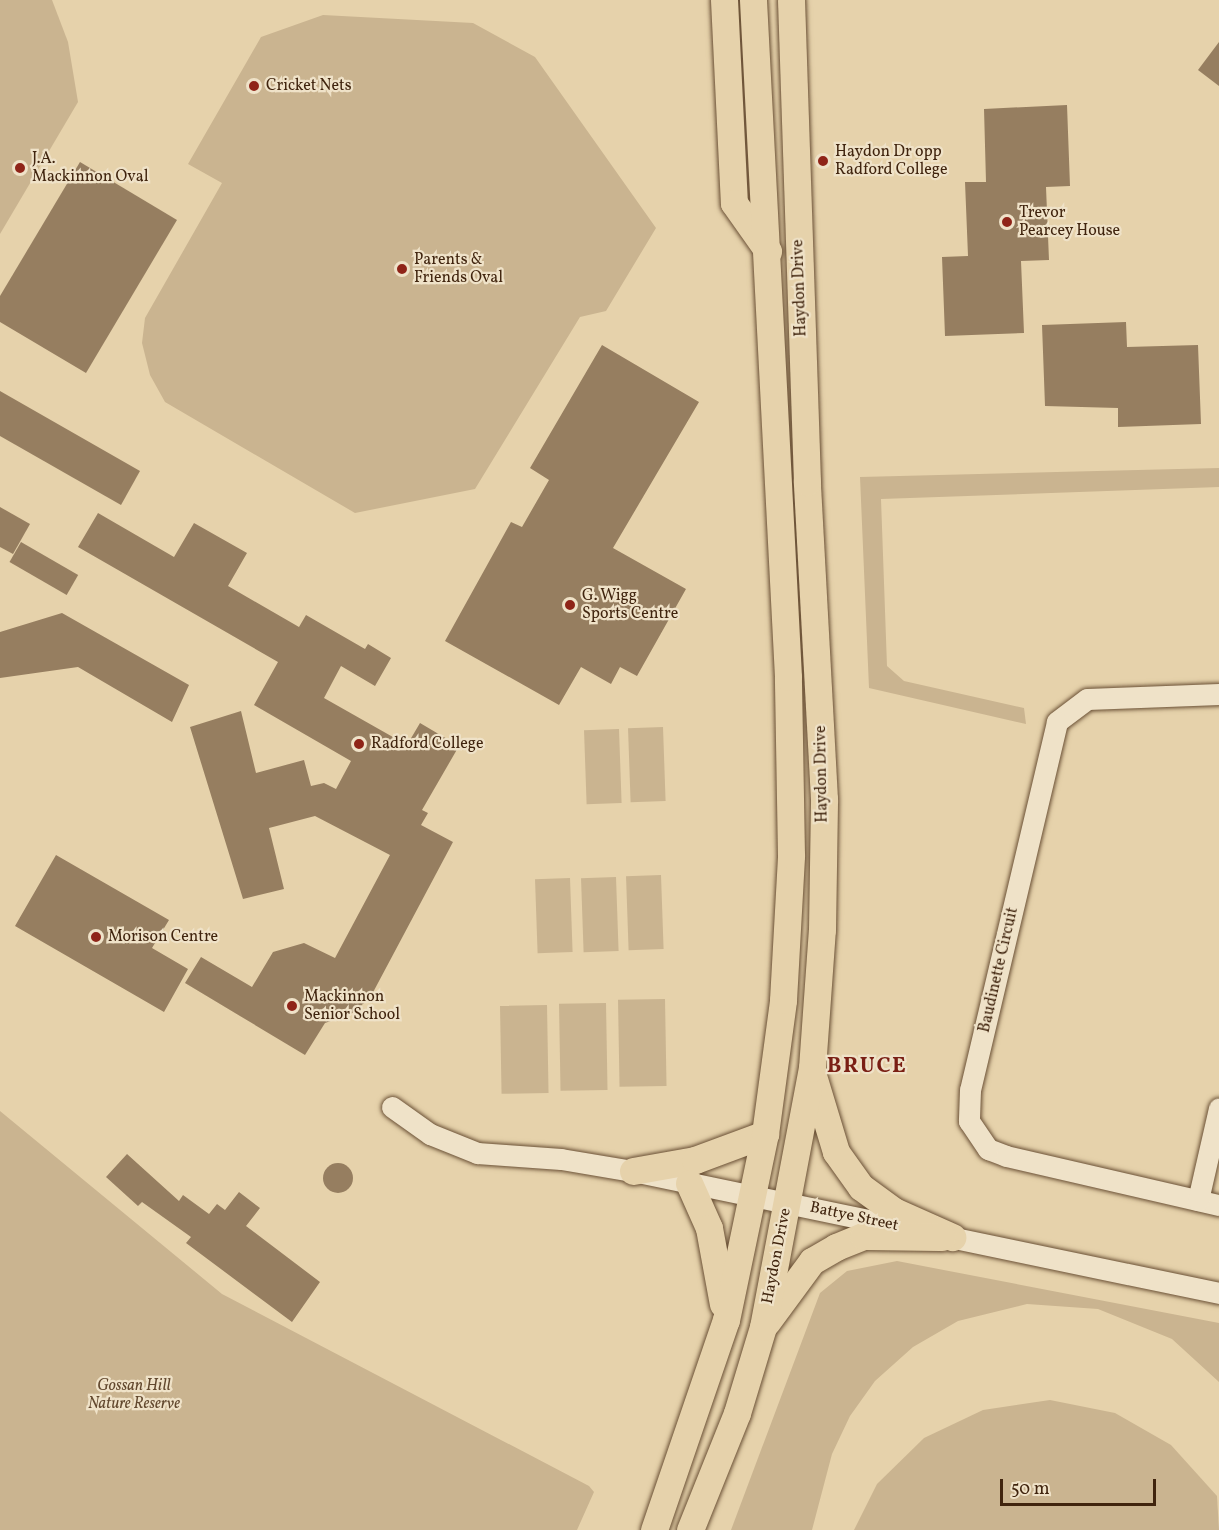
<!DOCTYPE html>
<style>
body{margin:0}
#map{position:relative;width:1219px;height:1530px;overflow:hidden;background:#e6d2ab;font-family:Vollkorn,serif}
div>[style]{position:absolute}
.green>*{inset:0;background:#cab490;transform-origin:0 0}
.building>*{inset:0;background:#967e60;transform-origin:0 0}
.round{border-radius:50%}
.roads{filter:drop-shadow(0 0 2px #6a5035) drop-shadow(0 0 2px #6a5035)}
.minor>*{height:21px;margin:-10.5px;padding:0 10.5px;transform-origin:10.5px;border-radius:10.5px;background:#efe2c8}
.major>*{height:27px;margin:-13.5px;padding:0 13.5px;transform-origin:13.5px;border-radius:13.5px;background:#e6d2ab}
.dots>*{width:16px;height:16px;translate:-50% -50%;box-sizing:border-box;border:3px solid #efe2c8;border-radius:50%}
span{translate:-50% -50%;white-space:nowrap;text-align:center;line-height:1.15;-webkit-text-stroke:4.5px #efe2c8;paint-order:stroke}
.poi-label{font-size:16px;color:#40240e}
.left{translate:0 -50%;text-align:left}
.street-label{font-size:16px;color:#40240e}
.park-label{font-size:16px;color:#62482e;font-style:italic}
.district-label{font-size:22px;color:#7a1f14;font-weight:700;letter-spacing:1.5px}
.scale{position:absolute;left:1000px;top:1479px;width:156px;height:27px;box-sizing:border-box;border:3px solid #40240e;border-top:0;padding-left:8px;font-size:18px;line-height:21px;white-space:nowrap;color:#40240e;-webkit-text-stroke:4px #efe2c8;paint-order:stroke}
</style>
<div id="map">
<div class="green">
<i style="clip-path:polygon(0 0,52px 0,68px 42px,78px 102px,0 234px)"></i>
<i style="clip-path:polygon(323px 15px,473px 23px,535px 57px,656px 228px,606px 311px,580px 317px,475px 489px,355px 513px,165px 402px,150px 375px,142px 343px,145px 318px,222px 183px,188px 164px,261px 37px)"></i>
<i style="clip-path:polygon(1219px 468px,1219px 487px,881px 499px,887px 666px,904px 681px,1024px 708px,1026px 724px,869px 688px,860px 477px)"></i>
<i style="left:663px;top:727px;width:74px;height:35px;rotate:88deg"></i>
<i style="left:619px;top:729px;width:74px;height:35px;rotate:88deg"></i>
<i style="left:661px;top:875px;width:74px;height:35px;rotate:88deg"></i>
<i style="left:616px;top:877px;width:74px;height:35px;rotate:88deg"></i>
<i style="left:570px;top:878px;width:74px;height:35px;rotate:88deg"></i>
<i style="left:665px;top:999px;width:87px;height:47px;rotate:89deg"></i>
<i style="left:606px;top:1003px;width:87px;height:47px;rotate:89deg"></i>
<i style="left:547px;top:1005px;width:88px;height:47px;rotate:89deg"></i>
<i style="clip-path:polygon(0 1111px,222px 1294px,589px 1486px,594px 1492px,577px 1530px,0 1530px)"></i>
<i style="clip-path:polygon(897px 1261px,1219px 1323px,1219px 1382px,1172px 1339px,1098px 1309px,1027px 1304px,958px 1321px,913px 1347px,875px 1381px,850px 1416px,832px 1454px,812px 1530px,731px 1530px,820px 1293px,847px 1271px)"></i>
<i style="clip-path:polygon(1050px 1400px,1115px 1413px,1171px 1445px,1217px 1496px,1219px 1530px,854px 1530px,877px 1484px,924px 1438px,983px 1410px)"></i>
</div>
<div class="building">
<i style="clip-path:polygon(1219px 42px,1219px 86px,1198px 70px)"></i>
<i style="clip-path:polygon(1067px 105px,1070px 186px,1046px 187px,1049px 260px,1021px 261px,1024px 333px,945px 336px,942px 257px,968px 256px,965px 182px,986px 182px,984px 109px)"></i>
<i style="clip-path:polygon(80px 162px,177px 220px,86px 373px,0 322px,0 296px)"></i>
<i style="clip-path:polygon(1126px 322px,1127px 347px,1198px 345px,1201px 424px,1118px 427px,1118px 408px,1045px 406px,1042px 325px)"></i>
<i style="clip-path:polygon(602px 345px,699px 402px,613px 548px,686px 589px,637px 676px,620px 667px,611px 684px,581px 667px,559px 705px,445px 641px,511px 522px,522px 527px,549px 480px,530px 468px)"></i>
<i style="clip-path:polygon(0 391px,140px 471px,121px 505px,0 436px)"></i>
<i style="clip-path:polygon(0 507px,30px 524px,13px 554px,0 547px)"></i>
<i style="clip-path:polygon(98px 513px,174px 557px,194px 523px,247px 553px,228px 586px,299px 627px,306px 615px,365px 649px,368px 644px,391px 658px,375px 686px,341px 666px,324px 698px,407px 745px,420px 723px,459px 746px,422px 810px,428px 813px,421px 825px,453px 842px,370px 998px,351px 1014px,325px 1023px,305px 1055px,185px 983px,201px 957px,252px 987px,273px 952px,304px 943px,335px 958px,390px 855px,315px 816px,269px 828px,284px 889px,243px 899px,190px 727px,241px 711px,256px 773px,304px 760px,311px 786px,324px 783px,336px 789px,351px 761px,254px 705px,278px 662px,78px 547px)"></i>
<i style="left:21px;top:542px;width:66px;height:23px;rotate:30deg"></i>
<i style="clip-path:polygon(62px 613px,189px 685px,172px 722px,78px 667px,0 678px,0 632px)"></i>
<i style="clip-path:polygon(56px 855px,169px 920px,152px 948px,188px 969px,164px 1012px,15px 926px)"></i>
<i style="clip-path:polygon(127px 1154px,179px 1201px,183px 1195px,209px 1214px,217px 1204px,225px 1210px,239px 1192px,260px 1208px,246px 1226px,320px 1282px,292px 1322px,186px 1243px,191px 1237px,142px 1202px,138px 1206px,106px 1177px)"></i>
<i class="round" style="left:323px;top:1163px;width:30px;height:30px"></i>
</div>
<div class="roads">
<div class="minor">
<i style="left:1219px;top:694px;width:132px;rotate:177.8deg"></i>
<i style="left:1087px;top:699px;width:38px;rotate:143deg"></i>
<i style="left:1057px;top:722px;width:378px;rotate:103.3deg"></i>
<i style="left:970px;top:1090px;width:31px;rotate:92deg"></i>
<i style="left:969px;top:1121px;width:34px;rotate:56deg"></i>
<i style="left:988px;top:1149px;width:19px;rotate:21deg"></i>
<i style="left:1006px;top:1156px;width:219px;rotate:13deg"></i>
<i style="left:392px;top:1107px;width:47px;rotate:35.4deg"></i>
<i style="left:430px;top:1134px;width:51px;rotate:22deg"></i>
<i style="left:477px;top:1153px;width:84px;rotate:4.1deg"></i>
<i style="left:561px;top:1159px;width:73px;rotate:9.5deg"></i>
<i style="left:633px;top:1171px;width:599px;rotate:11.76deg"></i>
<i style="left:1198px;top:1200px;width:94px;rotate:-77.1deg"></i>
</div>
<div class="major">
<i style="left:724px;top:0;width:203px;rotate:87.2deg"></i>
<i style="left:734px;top:203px;width:59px;rotate:54.7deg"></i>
<i style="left:814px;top:1079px;width:76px;rotate:73.2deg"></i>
<i style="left:836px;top:1152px;width:43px;rotate:54.5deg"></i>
<i style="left:861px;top:1187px;width:41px;rotate:36deg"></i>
<i style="left:894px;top:1211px;width:64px;rotate:24.1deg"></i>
<i style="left:633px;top:1171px;width:63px;rotate:-10.1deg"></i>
<i style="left:695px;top:1160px;width:75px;rotate:-20.4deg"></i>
<i style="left:689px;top:1183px;width:49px;rotate:66deg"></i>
<i style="left:709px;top:1228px;width:77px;rotate:79.6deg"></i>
<i style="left:767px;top:1322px;width:76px;rotate:-53.6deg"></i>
<i style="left:812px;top:1261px;width:28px;rotate:-30deg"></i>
<i style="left:836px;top:1247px;width:29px;rotate:-22deg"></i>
<i style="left:863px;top:1236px;width:79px;rotate:0.7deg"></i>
<i style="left:654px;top:1530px;width:222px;rotate:-71.1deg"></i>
<i style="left:726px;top:1320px;width:190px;rotate:-78.2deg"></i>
<i style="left:765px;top:1134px;width:135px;rotate:-82.3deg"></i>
<i style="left:783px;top:1000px;width:145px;rotate:-86.8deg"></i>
<i style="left:791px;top:855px;width:178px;rotate:-91deg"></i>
<i style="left:788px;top:677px;width:678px;rotate:-92.96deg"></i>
<i style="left:690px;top:1530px;width:126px;rotate:-68.1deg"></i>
<i style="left:737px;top:1413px;width:90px;rotate:-73.2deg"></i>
<i style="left:763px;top:1327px;width:264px;rotate:-79.3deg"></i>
<i style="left:812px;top:1068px;width:138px;rotate:-85.9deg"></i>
<i style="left:822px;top:930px;width:131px;rotate:-89.1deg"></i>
<i style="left:824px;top:799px;width:317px;rotate:-93.1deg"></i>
<i style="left:807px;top:482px;width:482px;rotate:-91.9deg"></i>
</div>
</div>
<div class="dots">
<i style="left:254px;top:86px;background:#8f2418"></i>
<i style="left:823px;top:161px;background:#8f2418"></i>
<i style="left:20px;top:168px;background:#8f2418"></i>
<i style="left:1007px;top:222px;background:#8f2418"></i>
<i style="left:402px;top:269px;background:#8f2418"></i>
<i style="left:570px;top:605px;background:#8f2418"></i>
<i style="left:359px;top:744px;background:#8f2418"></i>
<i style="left:96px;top:937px;background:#8f2418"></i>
<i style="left:292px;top:1006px;background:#8f2418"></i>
</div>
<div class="poi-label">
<span class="left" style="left:266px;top:86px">Cricket Nets</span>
<span class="left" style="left:835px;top:161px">Haydon Dr opp<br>Radford College</span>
<span class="left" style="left:32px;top:168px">J.A.<br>Mackinnon Oval</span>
<span class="left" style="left:1019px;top:222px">Trevor<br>Pearcey House</span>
<span class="left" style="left:414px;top:269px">Parents &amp;<br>Friends Oval</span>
<span class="left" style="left:582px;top:605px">G. Wigg<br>Sports Centre</span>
<span class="left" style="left:371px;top:744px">Radford College</span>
<span class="left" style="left:108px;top:937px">Morison Centre</span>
<span class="left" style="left:304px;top:1006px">Mackinnon<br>Senior School</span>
</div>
<div class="street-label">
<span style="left:800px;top:288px;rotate:-92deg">Haydon Drive</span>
<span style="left:822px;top:774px;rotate:-91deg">Haydon Drive</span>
<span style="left:999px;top:970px;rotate:-77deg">Baudinette Circuit</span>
<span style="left:854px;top:1217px;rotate:12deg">Battye Street</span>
<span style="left:777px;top:1256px;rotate:-79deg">Haydon Drive</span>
</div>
<div class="park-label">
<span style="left:134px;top:1395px">Gossan Hill<br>Nature Reserve</span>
</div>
<div class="district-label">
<span style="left:867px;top:1067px">BRUCE</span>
</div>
<div class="scale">50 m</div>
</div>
